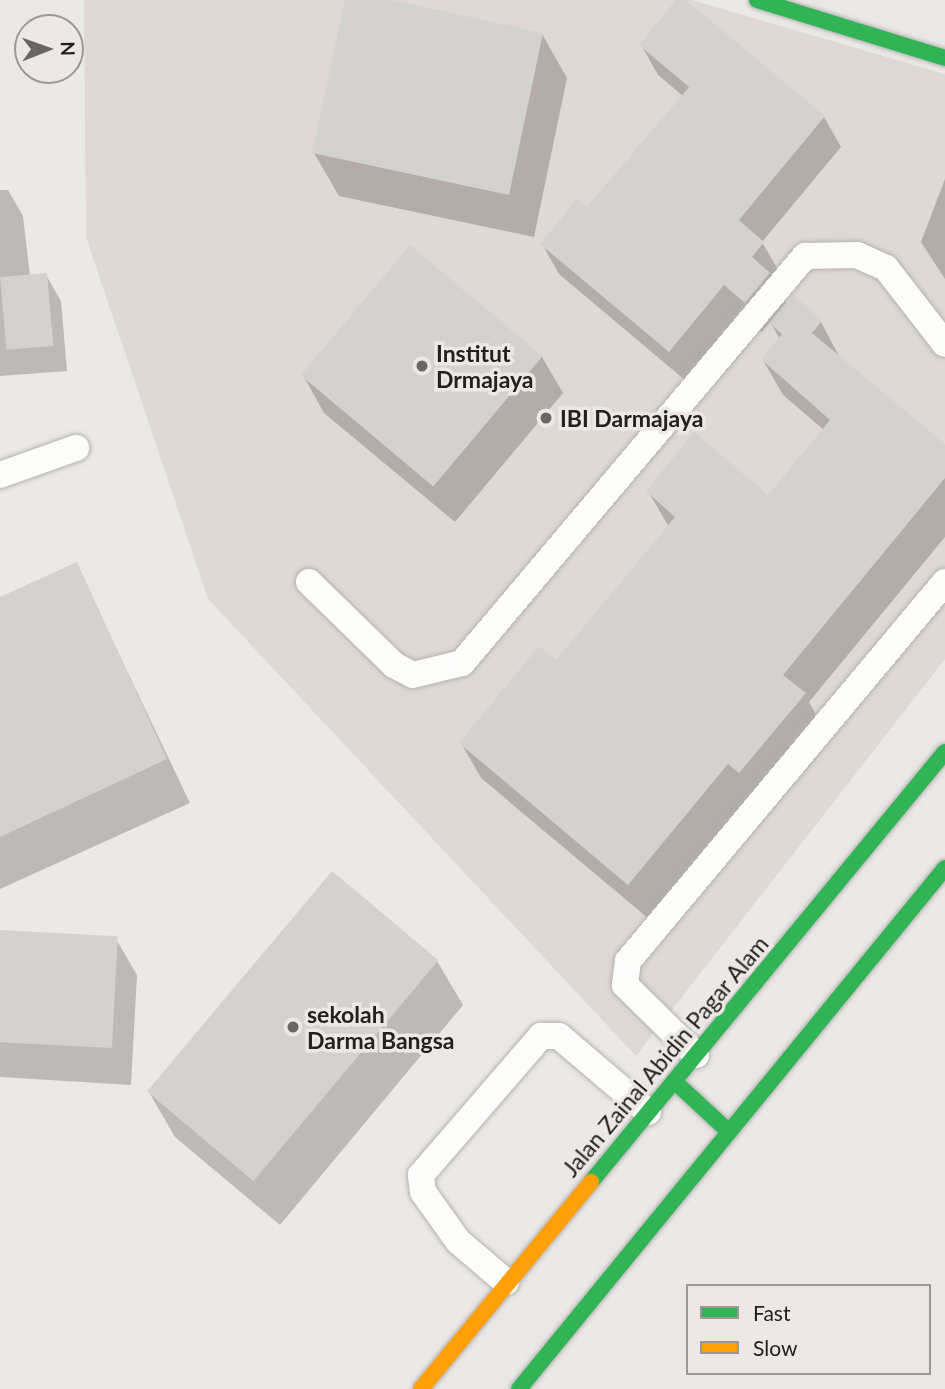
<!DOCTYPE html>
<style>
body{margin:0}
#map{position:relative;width:945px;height:1389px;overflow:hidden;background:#ebe9e7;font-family:Lato,sans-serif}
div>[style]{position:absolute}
.built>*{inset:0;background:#e0d8d4}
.shadow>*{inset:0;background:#0003}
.building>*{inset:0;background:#d4d2d1;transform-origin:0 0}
.roads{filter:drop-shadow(0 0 2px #b5b3b2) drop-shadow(0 0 2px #b5b3b2)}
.lane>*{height:26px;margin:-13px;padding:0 13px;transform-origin:13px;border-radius:13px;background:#fcfcfb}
.fast>*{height:16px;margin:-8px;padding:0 8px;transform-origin:8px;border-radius:8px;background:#30b455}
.slow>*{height:16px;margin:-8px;padding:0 8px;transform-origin:8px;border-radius:8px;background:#ff9f0a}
.dots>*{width:19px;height:19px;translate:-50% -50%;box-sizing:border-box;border:4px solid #ede8e5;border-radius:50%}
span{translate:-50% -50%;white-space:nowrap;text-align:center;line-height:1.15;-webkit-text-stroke:7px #ede8e5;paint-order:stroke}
.poi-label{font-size:23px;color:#232120;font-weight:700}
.left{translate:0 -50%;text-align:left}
.street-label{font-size:23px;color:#232120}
.legend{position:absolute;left:686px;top:1284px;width:245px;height:91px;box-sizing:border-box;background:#ede8e5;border:2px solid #9c9896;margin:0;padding:9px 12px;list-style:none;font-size:21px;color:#232120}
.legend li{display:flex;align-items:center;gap:14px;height:35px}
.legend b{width:35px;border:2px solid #9c9896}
.north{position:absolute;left:14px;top:14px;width:70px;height:70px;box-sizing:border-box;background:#ede8e5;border:2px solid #9c9896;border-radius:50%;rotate:89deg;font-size:19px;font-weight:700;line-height:28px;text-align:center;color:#232120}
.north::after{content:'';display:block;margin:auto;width:24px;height:32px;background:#696766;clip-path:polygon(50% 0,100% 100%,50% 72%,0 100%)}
</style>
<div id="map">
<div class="built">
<i style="clip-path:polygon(84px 0,692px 0,945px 74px,945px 659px,636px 1056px,208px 599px,86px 237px)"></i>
</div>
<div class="shadow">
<i style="clip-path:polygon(347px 0,384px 0,542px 34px,567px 78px,534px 237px,339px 196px,314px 153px)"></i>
<i style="clip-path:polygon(678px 0,824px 117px,841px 147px,762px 242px,780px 273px,773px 281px,787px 305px,821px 322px,840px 358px,945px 447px,945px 537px,809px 702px,825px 730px,649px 919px,481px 778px,461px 743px,556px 662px,669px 527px,648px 491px,768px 498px,824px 430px,783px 395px,763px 360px,780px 339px,770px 322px,762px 332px,741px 314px,686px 381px,559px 274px,542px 244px,588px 210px,683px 96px,658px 75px,641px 45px)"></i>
<i style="clip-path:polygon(945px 179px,945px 279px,921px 242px)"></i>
<i style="clip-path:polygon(0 190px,8px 190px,23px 216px,30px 276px,46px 275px,61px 301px,67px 371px,0 376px)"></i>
<i style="clip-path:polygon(542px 357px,563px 393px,455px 522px,324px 413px,304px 377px)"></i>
<i style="clip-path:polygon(76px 564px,190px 803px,0 889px,0 599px)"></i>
<i style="clip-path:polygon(0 932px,116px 939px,137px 975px,131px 1085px,0 1077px)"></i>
<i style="clip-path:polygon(437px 961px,463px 1005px,280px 1225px,175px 1137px,150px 1094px)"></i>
</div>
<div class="building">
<i style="clip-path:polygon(345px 0,392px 0,543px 33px,509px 195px,312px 153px)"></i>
<i style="clip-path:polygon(676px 0,686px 0,825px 116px,739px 220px,764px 242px,752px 257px,770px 273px,745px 303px,724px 285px,669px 352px,540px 244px,577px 199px,587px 207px,689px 87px,639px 45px)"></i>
<i style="left:410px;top:245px;width:173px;height:170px;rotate:40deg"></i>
<i style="left:47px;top:273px;width:73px;height:47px;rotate:85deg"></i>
<i style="clip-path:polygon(793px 294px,822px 321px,812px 333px,945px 444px,945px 478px,783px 675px,806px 693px,739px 773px,728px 764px,628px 885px,459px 743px,539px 646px,556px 660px,675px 517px,646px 491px,694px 432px,768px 495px,830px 420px,761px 359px,782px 334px,769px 323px)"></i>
<i style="clip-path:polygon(77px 562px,167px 759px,0 837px,0 597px)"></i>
<i style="left:332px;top:871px;width:139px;height:288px;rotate:40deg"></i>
<i style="left:0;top:930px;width:118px;height:112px;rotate:3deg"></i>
</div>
<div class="roads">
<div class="lane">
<i style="left:0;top:475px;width:81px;rotate:-19.6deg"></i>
<i style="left:309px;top:582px;width:119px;rotate:44.3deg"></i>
<i style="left:394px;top:665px;width:21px;rotate:28deg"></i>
<i style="left:413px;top:675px;width:50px;rotate:-13.8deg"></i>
<i style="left:462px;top:663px;width:532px;rotate:-49.88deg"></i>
<i style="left:805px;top:256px;width:52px;rotate:-1.1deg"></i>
<i style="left:857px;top:255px;width:32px;rotate:24deg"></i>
<i style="left:886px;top:268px;width:96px;rotate:52.2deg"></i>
<i style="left:696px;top:1055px;width:100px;rotate:-135.4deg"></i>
<i style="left:625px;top:985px;width:24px;rotate:-83deg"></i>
<i style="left:628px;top:961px;width:494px;rotate:-50.1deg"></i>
<i style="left:506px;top:1282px;width:63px;rotate:-139.5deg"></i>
<i style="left:458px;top:1241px;width:60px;rotate:-125.5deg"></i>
<i style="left:423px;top:1192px;width:17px;rotate:-97deg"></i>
<i style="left:421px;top:1175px;width:184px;rotate:-49.2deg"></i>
<i style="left:541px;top:1036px;width:18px"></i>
<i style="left:559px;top:1036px;width:117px;rotate:40.5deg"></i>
</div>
<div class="fast">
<i style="left:757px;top:0;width:197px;rotate:17.1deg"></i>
<i style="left:674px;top:1081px;width:75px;rotate:42.8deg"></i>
<i style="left:591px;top:1182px;width:557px;rotate:-50.54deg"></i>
<i style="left:519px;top:1389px;width:673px;rotate:-50.73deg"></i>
</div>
<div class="slow">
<i style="left:421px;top:1389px;width:268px;rotate:-50.6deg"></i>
</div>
</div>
<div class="dots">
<i style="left:422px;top:366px;background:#696766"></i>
<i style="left:546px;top:418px;background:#696766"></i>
<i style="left:293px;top:1027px;background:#696766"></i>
</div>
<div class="poi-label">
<span class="left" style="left:436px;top:366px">Institut<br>Drmajaya</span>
<span class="left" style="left:560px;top:418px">IBI Darmajaya</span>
<span class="left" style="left:307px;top:1027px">sekolah<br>Darma Bangsa</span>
</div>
<div class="street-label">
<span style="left:665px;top:1056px;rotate:-50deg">Jalan Zainal Abidin Pagar Alam</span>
</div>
<ul class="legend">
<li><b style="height:9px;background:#30b455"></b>Fast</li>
<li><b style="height:9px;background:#ff9f0a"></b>Slow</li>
</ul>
<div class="north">N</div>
</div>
